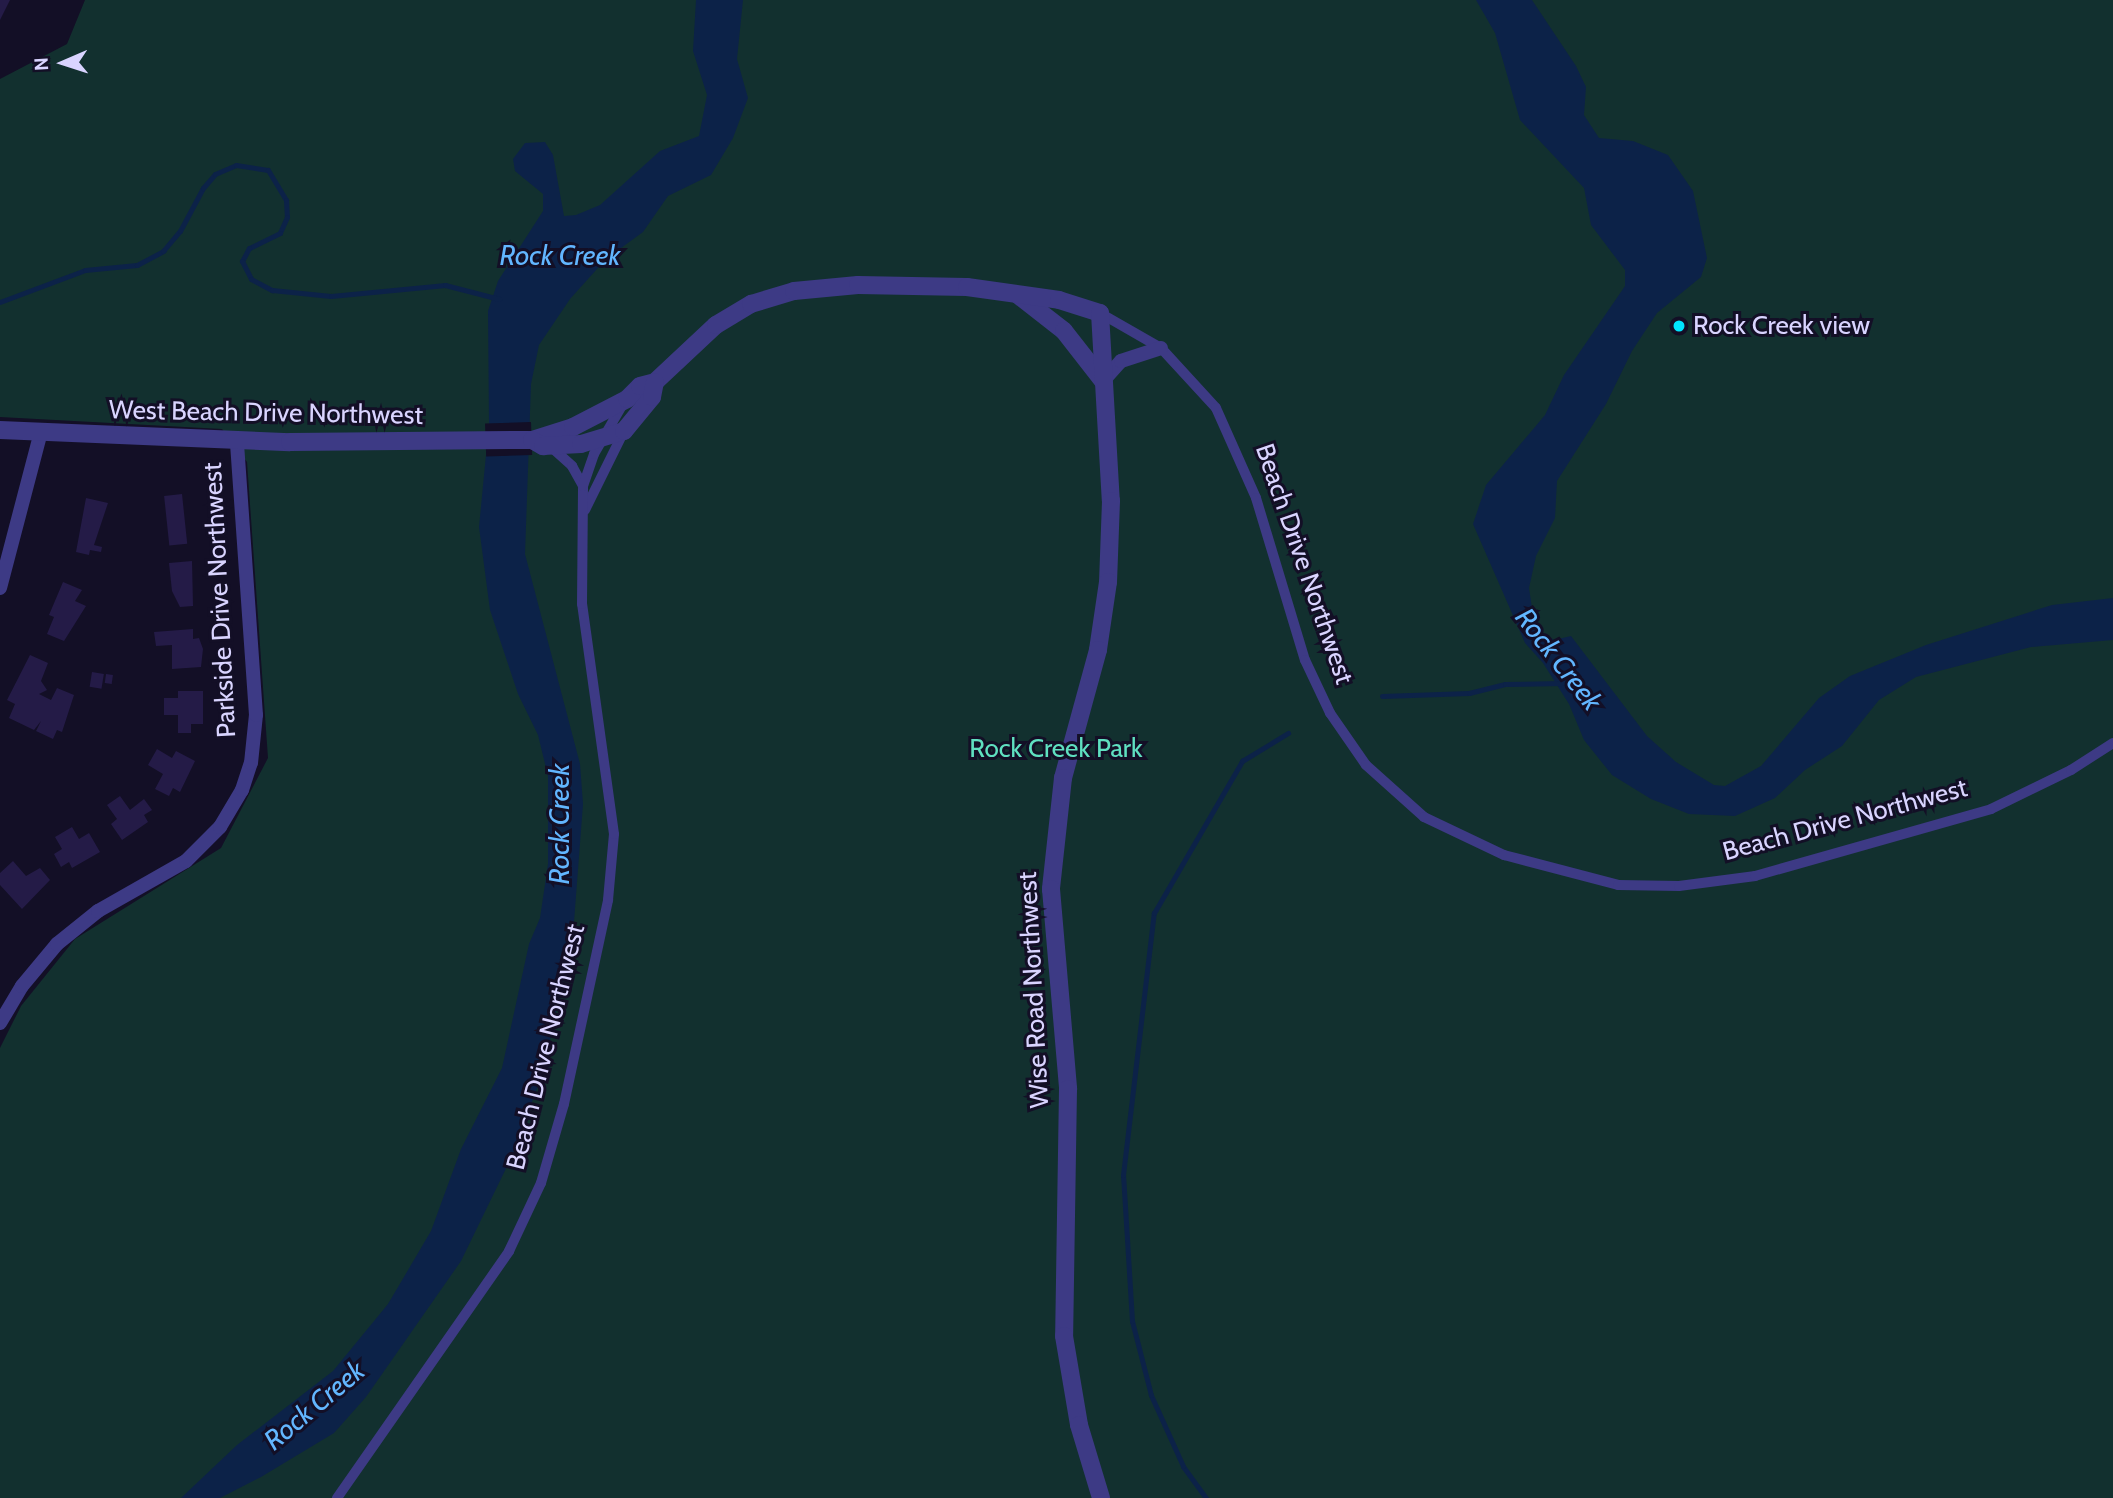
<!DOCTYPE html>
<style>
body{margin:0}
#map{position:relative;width:2113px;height:1498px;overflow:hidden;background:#130f26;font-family:Cabin,sans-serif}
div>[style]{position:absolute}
.green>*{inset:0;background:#12302f}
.water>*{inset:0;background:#0c2248}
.pier>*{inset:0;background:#130f26;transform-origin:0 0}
.stream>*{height:5px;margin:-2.5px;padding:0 2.5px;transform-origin:2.5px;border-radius:2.5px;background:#0c2248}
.building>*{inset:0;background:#241b47;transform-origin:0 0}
.pedestrian>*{height:10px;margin:-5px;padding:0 5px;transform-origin:5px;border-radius:5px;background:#3d3a85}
.minor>*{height:14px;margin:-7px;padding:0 7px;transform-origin:7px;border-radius:7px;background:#3d3a85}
.tertiary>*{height:18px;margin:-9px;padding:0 9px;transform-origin:9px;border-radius:9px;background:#3d3a85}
.dots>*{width:19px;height:19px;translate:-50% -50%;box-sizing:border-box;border:4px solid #130f26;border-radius:50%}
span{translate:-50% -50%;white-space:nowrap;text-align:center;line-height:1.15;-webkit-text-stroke:6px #130f26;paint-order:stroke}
.poi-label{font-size:26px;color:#d9d4ff}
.left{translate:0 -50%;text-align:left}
.street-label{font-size:26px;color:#d9d4ff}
.park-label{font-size:26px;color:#5fe0c0}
.water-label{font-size:28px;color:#62b6ff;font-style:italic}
.north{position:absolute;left:28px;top:28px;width:70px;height:70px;-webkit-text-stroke:5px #130f26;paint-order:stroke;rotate:267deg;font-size:19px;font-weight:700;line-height:28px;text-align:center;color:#d9d4ff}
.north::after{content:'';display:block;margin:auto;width:24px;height:32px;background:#d9d4ff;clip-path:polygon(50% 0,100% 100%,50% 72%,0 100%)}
</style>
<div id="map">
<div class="green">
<i style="clip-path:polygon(85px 0,2113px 0,2113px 1498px,0 1498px,0 1048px,21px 1006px,75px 939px,221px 848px,268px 758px,247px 462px,222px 429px,0 417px,0 79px,67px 44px)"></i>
</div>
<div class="water">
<i style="clip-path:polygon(696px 0,743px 0,737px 59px,748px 98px,733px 138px,711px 175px,668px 196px,643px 232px,606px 259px,570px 299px,539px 345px,531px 384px,525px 554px,580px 764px,583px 804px,573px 935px,543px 1072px,513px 1154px,461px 1261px,366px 1397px,334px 1433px,261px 1477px,220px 1498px,181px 1498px,237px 1445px,333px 1371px,388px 1304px,431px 1231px,461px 1149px,502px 1068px,529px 944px,540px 918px,548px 864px,548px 776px,538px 735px,518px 694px,490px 610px,479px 527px,489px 424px,488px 311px,498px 281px,543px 211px,543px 194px,515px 171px,513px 159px,525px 143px,545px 142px,553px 155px,564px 216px,576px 215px,600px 205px,660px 151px,699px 136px,707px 95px,693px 51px)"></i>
<i style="clip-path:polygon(1476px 0,1532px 0,1576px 66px,1586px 87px,1584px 115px,1599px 138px,1633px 141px,1668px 155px,1693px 191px,1707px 258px,1701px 277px,1657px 313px,1632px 351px,1606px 404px,1557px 481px,1555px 518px,1536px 556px,1529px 588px,1535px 628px,1554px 640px,1571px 636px,1647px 736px,1676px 762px,1714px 785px,1725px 786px,1761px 766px,1819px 698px,1850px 676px,1926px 645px,2052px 605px,2113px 598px,2113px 640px,2031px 647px,1916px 677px,1879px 700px,1842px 746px,1805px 770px,1775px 798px,1735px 816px,1689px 814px,1651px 799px,1612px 775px,1584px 740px,1569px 704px,1543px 663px,1525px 643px,1473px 524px,1486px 485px,1545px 415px,1564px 375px,1625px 286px,1625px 270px,1591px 225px,1584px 188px,1520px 120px,1495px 33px)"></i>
</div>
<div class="pier">
<i style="left:531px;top:422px;width:33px;height:46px;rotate:88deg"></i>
</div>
<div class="stream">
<i style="left:0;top:302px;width:91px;rotate:-20.6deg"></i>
<i style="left:85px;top:270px;width:52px;rotate:-5.5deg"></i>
<i style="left:137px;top:265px;width:30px;rotate:-28deg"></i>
<i style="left:163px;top:251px;width:26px;rotate:-50deg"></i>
<i style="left:180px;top:231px;width:49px;rotate:-61.9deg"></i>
<i style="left:203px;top:188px;width:18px;rotate:-49deg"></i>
<i style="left:215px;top:174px;width:23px;rotate:-23deg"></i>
<i style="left:236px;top:165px;width:32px;rotate:9deg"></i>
<i style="left:268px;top:170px;width:35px;rotate:59deg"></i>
<i style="left:286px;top:200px;width:17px;rotate:87deg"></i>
<i style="left:287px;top:217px;width:17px;rotate:114deg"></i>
<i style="left:280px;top:233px;width:34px;rotate:154deg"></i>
<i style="left:249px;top:248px;width:15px;rotate:118deg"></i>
<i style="left:242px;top:261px;width:20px;rotate:63deg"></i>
<i style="left:251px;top:279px;width:24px;rotate:28deg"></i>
<i style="left:272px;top:290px;width:59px;rotate:5.8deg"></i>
<i style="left:331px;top:296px;width:115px;rotate:-5.5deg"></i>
<i style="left:445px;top:285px;width:56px;rotate:14.5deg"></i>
<i style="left:1382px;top:696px;width:87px;rotate:-2deg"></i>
<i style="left:1469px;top:693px;width:37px;rotate:-14deg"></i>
<i style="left:1505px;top:684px;width:58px;rotate:-1deg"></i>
<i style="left:1206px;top:1498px;width:39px;rotate:-126deg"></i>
<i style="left:1183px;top:1466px;width:78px;rotate:-114.3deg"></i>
<i style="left:1151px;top:1395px;width:76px;rotate:-104.4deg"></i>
<i style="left:1132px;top:1321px;width:146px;rotate:-93.5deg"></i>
<i style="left:1123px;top:1175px;width:264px;rotate:-83.3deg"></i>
<i style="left:1154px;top:913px;width:176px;rotate:-59.9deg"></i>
<i style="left:1242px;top:761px;width:54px;rotate:-31.3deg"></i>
</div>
<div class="building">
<i style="clip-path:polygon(0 0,10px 0,0 20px)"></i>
<i style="left:182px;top:494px;width:50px;height:18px;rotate:84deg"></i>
<i style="clip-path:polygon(86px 498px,108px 503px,94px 545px,102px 547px,101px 552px,90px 550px,89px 555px,76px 552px)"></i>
<i style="clip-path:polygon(192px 561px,193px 606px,180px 607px,172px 591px,169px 563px)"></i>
<i style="clip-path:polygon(63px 582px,82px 590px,75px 601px,86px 606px,64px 641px,47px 634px,54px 617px,49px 615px)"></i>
<i style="clip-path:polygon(193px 629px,193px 639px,199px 638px,203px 649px,201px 667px,172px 669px,172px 645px,156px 646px,154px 632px)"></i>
<i style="clip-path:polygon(30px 655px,48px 663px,41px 681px,47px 690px,39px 694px,51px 700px,57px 688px,74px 695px,62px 732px,57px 730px,53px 739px,36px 731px,41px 721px,34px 730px,9px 718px,15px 704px,7px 700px)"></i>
<i style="left:92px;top:672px;width:12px;height:15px;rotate:9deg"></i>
<i style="left:106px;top:674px;width:7px;height:9px;rotate:8deg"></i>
<i style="clip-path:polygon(178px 691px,203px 691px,203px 724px,191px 724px,191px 733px,178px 733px,178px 715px,164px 715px,164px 698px,178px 698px)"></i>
<i style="clip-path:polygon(157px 749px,172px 758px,176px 751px,195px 761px,180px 792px,173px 788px,169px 796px,155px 789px,163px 774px,148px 765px)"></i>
<i style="clip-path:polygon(120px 796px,130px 810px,144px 799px,152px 810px,144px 815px,148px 822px,122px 840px,111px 824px,117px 819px,107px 805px)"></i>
<i style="clip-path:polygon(72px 827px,79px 839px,89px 833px,100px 852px,72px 868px,69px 862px,61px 867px,54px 854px,62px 849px,55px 837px)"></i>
<i style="clip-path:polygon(13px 861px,26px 876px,40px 868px,50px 880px,22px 909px,0 885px,0 873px)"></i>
</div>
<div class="pedestrian">
<i style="left:1100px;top:313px;width:70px;rotate:29.8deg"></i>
<i style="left:1161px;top:348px;width:81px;rotate:47.5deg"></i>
<i style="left:1216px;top:408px;width:98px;rotate:66deg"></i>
<i style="left:1256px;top:498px;width:169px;rotate:73.2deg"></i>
<i style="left:1305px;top:660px;width:59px;rotate:64.7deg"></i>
<i style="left:1330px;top:713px;width:63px;rotate:55.3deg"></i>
<i style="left:1366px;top:765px;width:78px;rotate:41.9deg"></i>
<i style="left:1424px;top:817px;width:89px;rotate:25.4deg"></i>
<i style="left:1504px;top:855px;width:118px;rotate:14.7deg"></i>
<i style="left:1618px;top:885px;width:61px;rotate:0.9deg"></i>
<i style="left:1679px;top:886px;width:77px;rotate:-7.5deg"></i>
<i style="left:1755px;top:876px;width:245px;rotate:-15.8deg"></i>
<i style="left:1991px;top:809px;width:89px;rotate:-26deg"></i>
<i style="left:2071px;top:770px;width:50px;rotate:-32.7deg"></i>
<i style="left:550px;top:446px;width:30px;rotate:42deg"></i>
<i style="left:572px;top:466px;width:23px;rotate:61deg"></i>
<i style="left:585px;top:510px;width:88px;rotate:-63.7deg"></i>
<i style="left:337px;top:1498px;width:301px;rotate:-55.1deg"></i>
<i style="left:509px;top:1251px;width:75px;rotate:-64.8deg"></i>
<i style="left:541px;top:1183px;width:82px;rotate:-73.8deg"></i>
<i style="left:564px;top:1104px;width:209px;rotate:-77.8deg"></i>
<i style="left:608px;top:900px;width:66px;rotate:-84.8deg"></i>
<i style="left:614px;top:834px;width:232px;rotate:-97.9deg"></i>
<i style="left:582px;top:604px;width:118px;rotate:-89.5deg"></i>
<i style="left:583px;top:486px;width:34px;rotate:-71deg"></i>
<i style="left:594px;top:454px;width:58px;rotate:-59.9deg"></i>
</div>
<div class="minor">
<i style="left:1103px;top:381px;width:27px;rotate:-48deg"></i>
<i style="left:1121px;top:361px;width:42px;rotate:-18deg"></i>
<i style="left:0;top:588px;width:161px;rotate:-75.3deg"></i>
<i style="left:0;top:1023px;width:43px;rotate:-59.3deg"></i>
<i style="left:22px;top:986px;width:55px;rotate:-50.2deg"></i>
<i style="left:57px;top:944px;width:53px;rotate:-38.8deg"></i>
<i style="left:98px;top:911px;width:101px;rotate:-29.6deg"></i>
<i style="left:186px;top:861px;width:48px;rotate:-45deg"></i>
<i style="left:220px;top:827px;width:43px;rotate:-59.3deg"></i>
<i style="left:242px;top:790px;width:28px;rotate:-72deg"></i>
<i style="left:251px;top:763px;width:48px;rotate:-84.1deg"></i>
<i style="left:256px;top:715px;width:275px;rotate:-94deg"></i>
</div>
<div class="tertiary">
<i style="left:1018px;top:295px;width:58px;rotate:38deg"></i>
<i style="left:1064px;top:331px;width:63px;rotate:52deg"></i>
<i style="left:0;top:430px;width:290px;rotate:2.4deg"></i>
<i style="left:290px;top:442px;width:242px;rotate:-0.5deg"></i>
<i style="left:532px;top:440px;width:43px;rotate:-17.6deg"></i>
<i style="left:573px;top:427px;width:61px;rotate:-27.4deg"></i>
<i style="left:627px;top:399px;width:18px;rotate:-45deg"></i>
<i style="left:640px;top:386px;width:16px;rotate:-15deg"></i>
<i style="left:655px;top:382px;width:83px;rotate:-43.1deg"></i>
<i style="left:716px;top:325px;width:41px;rotate:-31deg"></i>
<i style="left:751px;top:304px;width:45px;rotate:-16.8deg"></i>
<i style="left:794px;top:291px;width:64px;rotate:-5.4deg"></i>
<i style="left:858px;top:285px;width:109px;rotate:1.1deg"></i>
<i style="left:967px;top:287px;width:93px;rotate:8deg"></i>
<i style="left:1059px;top:300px;width:43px;rotate:17.6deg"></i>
<i style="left:1100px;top:313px;width:188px;rotate:86.7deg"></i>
<i style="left:1111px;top:501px;width:81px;rotate:92.1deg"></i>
<i style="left:1108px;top:582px;width:69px;rotate:98.4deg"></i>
<i style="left:1098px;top:650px;width:133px;rotate:105.3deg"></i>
<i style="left:1063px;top:778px;width:112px;rotate:96.2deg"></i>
<i style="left:1051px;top:889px;width:201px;rotate:85.1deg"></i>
<i style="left:1068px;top:1089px;width:247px;rotate:90.9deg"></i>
<i style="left:1064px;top:1336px;width:90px;rotate:80.4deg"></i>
<i style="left:1079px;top:1425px;width:76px;rotate:73.2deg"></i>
<i style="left:532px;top:440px;width:13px;rotate:29deg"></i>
<i style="left:543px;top:446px;width:38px;rotate:-3deg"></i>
<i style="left:581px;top:444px;width:45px;rotate:-16.8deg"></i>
<i style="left:624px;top:431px;width:44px;rotate:-50.5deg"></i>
<i style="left:652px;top:397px;width:15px;rotate:-79deg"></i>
</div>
<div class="dots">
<i style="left:1679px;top:326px;background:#00e5ff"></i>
</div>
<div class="poi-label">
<span class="left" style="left:1693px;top:326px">Rock Creek view</span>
</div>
<div class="street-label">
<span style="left:266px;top:413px;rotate:1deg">West Beach Drive Northwest</span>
<span style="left:1304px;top:564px;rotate:71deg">Beach Drive Northwest</span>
<span style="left:220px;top:600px;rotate:-93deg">Parkside Drive Northwest</span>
<span style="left:1845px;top:820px;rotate:-15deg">Beach Drive Northwest</span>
<span style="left:1034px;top:990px;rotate:-93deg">Wise Road Northwest</span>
<span style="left:546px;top:1047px;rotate:-76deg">Beach Drive Northwest</span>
</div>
<div class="park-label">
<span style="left:1056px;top:749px">Rock Creek Park</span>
</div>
<div class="water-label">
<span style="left:560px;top:255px">Rock Creek</span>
<span style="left:1559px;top:659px;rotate:52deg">Rock Creek</span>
<span style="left:559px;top:824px;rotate:-90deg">Rock Creek</span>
<span style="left:314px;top:1405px;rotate:-40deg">Rock Creek</span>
</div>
<div class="north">N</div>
</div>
